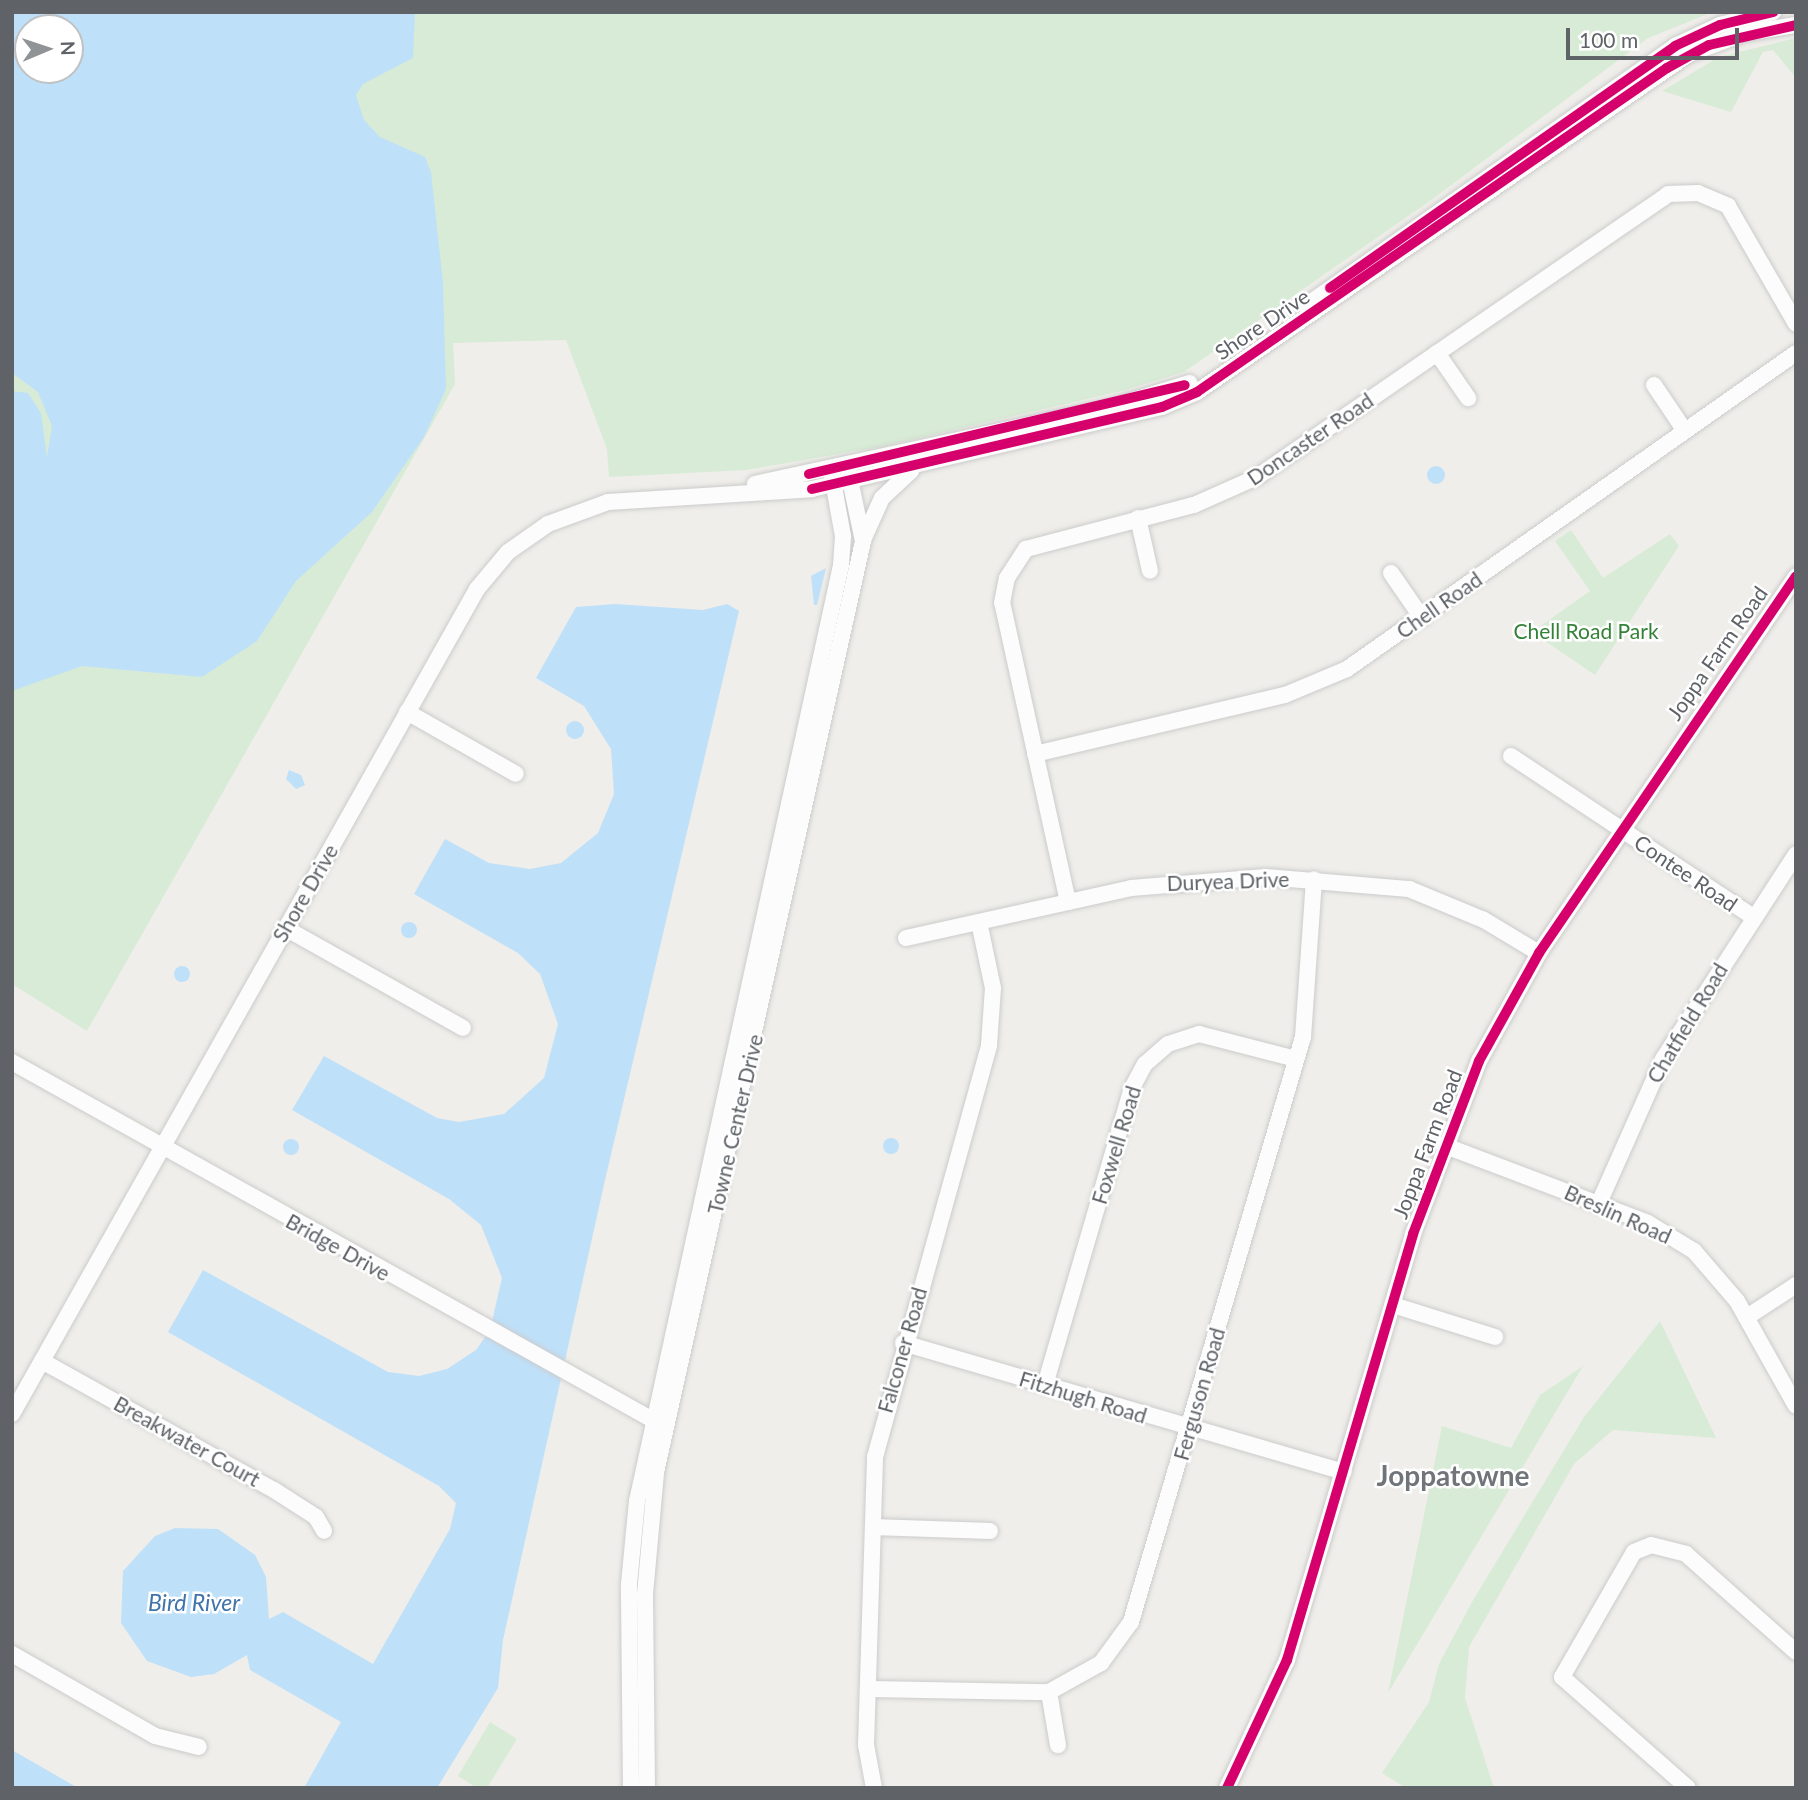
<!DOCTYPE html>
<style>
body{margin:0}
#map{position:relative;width:1808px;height:1800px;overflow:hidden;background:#efeeea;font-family:Lato,sans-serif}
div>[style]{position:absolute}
.green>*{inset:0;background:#d8ebd6}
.water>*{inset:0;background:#bfe0f9}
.round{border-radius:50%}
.roads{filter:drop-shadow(0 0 2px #cbcccc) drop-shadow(0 0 2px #cbcccc)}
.minor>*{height:16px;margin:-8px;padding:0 8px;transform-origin:8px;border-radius:8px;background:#fdfcfc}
.cycleway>*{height:10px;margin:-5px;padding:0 5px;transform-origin:5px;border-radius:5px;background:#d6006c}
span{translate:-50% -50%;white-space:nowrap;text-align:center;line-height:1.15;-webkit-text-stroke:5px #fff;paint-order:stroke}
.street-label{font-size:21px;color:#5f6368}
.park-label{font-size:21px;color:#348238}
.water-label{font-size:23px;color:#4174aa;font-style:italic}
.district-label{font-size:28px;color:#70757a;font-weight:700}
.frame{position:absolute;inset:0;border:14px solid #5f6368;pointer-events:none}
.north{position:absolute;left:14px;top:14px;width:70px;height:70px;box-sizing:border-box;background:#fff;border:2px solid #bfc1c3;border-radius:50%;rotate:88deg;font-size:19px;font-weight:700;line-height:28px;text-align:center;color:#5f6368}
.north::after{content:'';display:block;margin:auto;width:24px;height:32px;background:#919496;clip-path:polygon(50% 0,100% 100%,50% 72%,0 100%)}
.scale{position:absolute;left:1566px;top:28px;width:173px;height:32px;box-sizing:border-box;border:4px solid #5f6368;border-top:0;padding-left:9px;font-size:21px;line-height:24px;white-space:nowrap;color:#5f6368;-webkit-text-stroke:5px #fff;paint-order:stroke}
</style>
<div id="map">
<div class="green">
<i style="clip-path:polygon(evenodd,12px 12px,1713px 12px,1648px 38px,1434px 198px,1184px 372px,1125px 390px,885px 446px,746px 470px,609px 477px,607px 449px,566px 340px,453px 343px,455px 384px,87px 1031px,12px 984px,12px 12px,28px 28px,70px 28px,70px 70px,28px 70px,28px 28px)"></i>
<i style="clip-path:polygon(1796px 38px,1796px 78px,1773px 50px,1763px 52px,1731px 112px,1662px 91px,1719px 57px)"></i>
<i style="clip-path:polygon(1571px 530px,1603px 578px,1670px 534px,1679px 546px,1595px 675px,1532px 632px,1590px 591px,1555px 541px)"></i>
<i style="clip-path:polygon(1660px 1321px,1716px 1438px,1613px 1430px,1574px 1464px,1469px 1647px,1465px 1698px,1494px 1788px,1406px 1788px,1382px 1773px,1429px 1702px,1439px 1664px,1472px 1602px,1584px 1417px)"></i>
<i style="clip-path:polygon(1583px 1366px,1388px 1693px,1442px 1426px,1511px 1448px,1540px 1395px)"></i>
<i style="clip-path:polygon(490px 1722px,517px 1739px,487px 1788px,477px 1788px,458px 1776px)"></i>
</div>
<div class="water">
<i style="clip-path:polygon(evenodd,12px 12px,415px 12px,413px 58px,363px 84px,356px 95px,364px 120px,380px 137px,425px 157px,431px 172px,443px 283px,446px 389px,424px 437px,372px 512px,296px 581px,257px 641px,202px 677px,82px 666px,12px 691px,12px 391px,28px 393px,41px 413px,47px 457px,52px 426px,38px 392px,12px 373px,12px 12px,28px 28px,70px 28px,70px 70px,28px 70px,28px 28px)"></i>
<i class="round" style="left:1427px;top:466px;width:18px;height:18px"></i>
<i style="clip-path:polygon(826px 568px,817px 605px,814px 605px,811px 576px)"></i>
<i style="clip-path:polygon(615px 604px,703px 610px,727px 604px,739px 611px,605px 1180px,503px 1640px,498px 1688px,437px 1788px,304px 1788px,341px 1722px,250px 1670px,247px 1655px,214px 1674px,191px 1677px,147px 1661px,121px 1623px,123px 1571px,155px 1536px,175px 1528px,218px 1529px,255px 1555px,266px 1577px,269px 1619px,283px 1612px,373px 1664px,450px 1529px,456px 1503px,439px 1486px,168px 1332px,203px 1270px,388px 1372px,419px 1376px,447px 1369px,476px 1350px,490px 1330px,502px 1278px,481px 1225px,449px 1199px,292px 1110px,324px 1056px,437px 1118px,459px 1122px,504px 1114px,544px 1078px,558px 1024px,540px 974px,518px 953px,414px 894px,445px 839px,489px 863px,530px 869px,561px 863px,598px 833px,614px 794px,611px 749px,584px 706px,536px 678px,576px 607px)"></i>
<i class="round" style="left:566px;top:721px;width:18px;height:18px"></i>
<i style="clip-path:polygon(289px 770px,301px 775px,305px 785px,296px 789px,286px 779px)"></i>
<i class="round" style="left:401px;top:922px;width:16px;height:16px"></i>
<i class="round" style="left:174px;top:966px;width:16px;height:16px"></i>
<i class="round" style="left:883px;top:1138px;width:16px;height:16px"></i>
<i class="round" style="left:283px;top:1139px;width:16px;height:16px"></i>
<i style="clip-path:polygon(12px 1750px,78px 1788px,12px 1788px)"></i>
</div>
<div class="roads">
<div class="minor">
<i style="left:1307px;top:305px;width:450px;rotate:-35.1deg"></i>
<i style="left:1675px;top:46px;width:50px;rotate:-25deg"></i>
<i style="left:1720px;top:25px;width:55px;rotate:-13.8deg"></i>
<i style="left:1437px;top:353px;width:55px;rotate:55.4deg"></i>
<i style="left:1654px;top:385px;width:55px;rotate:56deg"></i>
<i style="left:755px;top:484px;width:364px;rotate:-12.2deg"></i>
<i style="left:1111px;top:407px;width:82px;rotate:-17.1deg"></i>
<i style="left:1138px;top:518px;width:54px;rotate:77.2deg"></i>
<i style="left:863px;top:540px;width:46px;rotate:-65.7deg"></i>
<i style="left:882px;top:498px;width:40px;rotate:-43deg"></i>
<i style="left:1391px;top:573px;width:55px;rotate:55.4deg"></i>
<i style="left:407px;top:712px;width:125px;rotate:29.6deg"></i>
<i style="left:1035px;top:754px;width:257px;rotate:-13.3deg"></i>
<i style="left:1285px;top:695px;width:67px;rotate:-22.8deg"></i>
<i style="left:1347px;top:669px;width:549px;rotate:-35.14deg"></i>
<i style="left:1511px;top:756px;width:291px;rotate:33.6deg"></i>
<i style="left:1068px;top:902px;width:306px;rotate:-102.4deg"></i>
<i style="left:1002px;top:603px;width:25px;rotate:-79deg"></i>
<i style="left:1007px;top:578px;width:35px;rotate:-57deg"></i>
<i style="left:1026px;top:549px;width:174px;rotate:-14.7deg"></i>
<i style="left:1194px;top:505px;width:69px;rotate:-24deg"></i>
<i style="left:1257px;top:477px;width:499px;rotate:-34.5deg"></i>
<i style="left:1668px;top:194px;width:30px;rotate:-2deg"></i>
<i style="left:1698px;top:193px;width:33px;rotate:23deg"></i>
<i style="left:1728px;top:206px;width:136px;rotate:60deg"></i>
<i style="left:285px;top:928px;width:204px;rotate:29.3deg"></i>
<i style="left:906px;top:938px;width:230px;rotate:-12.5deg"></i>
<i style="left:1131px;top:888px;width:135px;rotate:-4.7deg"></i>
<i style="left:1266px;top:877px;width:144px;rotate:4.8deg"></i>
<i style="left:1409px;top:889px;width:81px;rotate:22.5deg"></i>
<i style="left:1484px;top:920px;width:64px;rotate:31deg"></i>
<i style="left:12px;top:1062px;width:742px;rotate:29.19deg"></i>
<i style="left:1443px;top:1145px;width:219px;rotate:20.8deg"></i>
<i style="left:1648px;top:1223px;width:54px;rotate:31.3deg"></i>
<i style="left:1694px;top:1251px;width:66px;rotate:49.3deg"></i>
<i style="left:1737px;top:1301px;width:120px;rotate:60.7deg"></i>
<i style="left:1599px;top:1203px;width:158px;rotate:-66deg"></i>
<i style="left:1663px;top:1059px;width:244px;rotate:-57deg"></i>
<i style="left:1393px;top:1305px;width:107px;rotate:17.4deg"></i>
<i style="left:1747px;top:1317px;width:59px;rotate:-33.1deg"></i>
<i style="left:903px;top:1343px;width:459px;rotate:16.3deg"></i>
<i style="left:42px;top:1361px;width:265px;rotate:29.1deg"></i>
<i style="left:274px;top:1490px;width:50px;rotate:32.7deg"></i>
<i style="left:316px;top:1517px;width:16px;rotate:60deg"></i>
<i style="left:1045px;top:1385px;width:309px;rotate:-73.7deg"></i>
<i style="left:1132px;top:1088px;width:27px;rotate:-62deg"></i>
<i style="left:1145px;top:1064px;width:30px;rotate:-41deg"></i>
<i style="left:1168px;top:1044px;width:33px;rotate:-18deg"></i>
<i style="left:1199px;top:1034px;width:100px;rotate:14.5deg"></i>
<i style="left:12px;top:1414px;width:947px;rotate:-60.59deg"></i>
<i style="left:477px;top:589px;width:48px;rotate:-50deg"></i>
<i style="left:508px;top:552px;width:49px;rotate:-35deg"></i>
<i style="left:548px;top:524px;width:64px;rotate:-20.1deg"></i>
<i style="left:608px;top:502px;width:204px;rotate:-3.6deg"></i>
<i style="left:812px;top:489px;width:359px;rotate:-13.2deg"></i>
<i style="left:1162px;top:407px;width:38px;rotate:-23deg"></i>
<i style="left:1197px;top:392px;width:597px;rotate:-34.49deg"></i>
<i style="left:1689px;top:54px;width:60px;rotate:-20.6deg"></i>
<i style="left:1745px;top:33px;width:52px;rotate:-8.9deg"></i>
<i style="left:873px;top:1527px;width:117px;rotate:2deg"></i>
<i style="left:12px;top:1654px;width:165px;rotate:29.8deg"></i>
<i style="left:155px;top:1736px;width:45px;rotate:14deg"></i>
<i style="left:869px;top:1689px;width:180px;rotate:1deg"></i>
<i style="left:1049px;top:1692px;width:60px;rotate:-29.1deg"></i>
<i style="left:1101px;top:1663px;width:51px;rotate:-53.8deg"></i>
<i style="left:1131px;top:1622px;width:610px;rotate:-73.62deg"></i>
<i style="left:1303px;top:1037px;width:158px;rotate:-86deg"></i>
<i style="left:1049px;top:1692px;width:54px;rotate:80.4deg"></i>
<i style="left:631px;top:1788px;width:204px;rotate:-90.6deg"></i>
<i style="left:629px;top:1584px;width:83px;rotate:-84.5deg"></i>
<i style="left:637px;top:1501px;width:958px;rotate:-77.7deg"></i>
<i style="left:841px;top:565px;width:29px;rotate:-86deg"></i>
<i style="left:843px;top:536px;width:67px;rotate:-100.3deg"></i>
<i style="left:647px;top:1788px;width:194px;rotate:-90.6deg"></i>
<i style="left:645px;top:1594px;width:122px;rotate:-84.8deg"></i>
<i style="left:656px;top:1472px;width:954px;rotate:-77.46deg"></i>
<i style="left:863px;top:541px;width:77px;rotate:-102deg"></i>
<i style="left:874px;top:1788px;width:44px;rotate:-100.5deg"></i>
<i style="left:866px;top:1745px;width:288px;rotate:-88.2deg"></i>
<i style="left:875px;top:1457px;width:427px;rotate:-74.5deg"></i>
<i style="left:989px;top:1045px;width:57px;rotate:-86deg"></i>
<i style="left:993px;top:988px;width:67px;rotate:-102deg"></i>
<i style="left:1227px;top:1788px;width:141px;rotate:-64.9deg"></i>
<i style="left:1287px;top:1660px;width:444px;rotate:-73.5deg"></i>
<i style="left:1413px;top:1234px;width:185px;rotate:-69.1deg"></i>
<i style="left:1479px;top:1061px;width:124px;rotate:-60.9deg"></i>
<i style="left:1539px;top:953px;width:456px;rotate:-55.7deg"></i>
<i style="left:1688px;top:1788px;width:168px;rotate:-138.6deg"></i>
<i style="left:1562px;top:1677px;width:144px;rotate:-60.1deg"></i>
<i style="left:1634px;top:1552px;width:18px;rotate:-22deg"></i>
<i style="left:1651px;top:1545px;width:36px;rotate:14deg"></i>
<i style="left:1686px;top:1554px;width:147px;rotate:41.7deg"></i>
</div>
</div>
<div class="cycleway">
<i style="left:1330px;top:288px;width:421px;rotate:-35deg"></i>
<i style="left:1675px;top:46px;width:50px;rotate:-25deg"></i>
<i style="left:1720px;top:25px;width:55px;rotate:-13.8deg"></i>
<i style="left:809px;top:474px;width:386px;rotate:-13.3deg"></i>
<i style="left:812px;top:489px;width:359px;rotate:-13.2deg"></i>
<i style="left:1162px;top:407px;width:38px;rotate:-23deg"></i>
<i style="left:1197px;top:392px;width:571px;rotate:-34.58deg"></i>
<i style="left:1667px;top:68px;width:48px;rotate:-28.7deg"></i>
<i style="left:1709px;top:45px;width:89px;rotate:-12.9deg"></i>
<i style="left:1227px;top:1788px;width:141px;rotate:-64.9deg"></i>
<i style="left:1287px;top:1660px;width:444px;rotate:-73.5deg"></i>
<i style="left:1413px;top:1234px;width:185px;rotate:-69.1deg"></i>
<i style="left:1479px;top:1061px;width:124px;rotate:-60.9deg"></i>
<i style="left:1539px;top:953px;width:456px;rotate:-55.7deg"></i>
</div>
<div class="street-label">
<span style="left:1262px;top:324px;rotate:-34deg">Shore Drive</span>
<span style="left:1310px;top:439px;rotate:-34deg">Doncaster Road</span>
<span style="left:1439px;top:605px;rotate:-35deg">Chell Road</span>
<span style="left:1717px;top:653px;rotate:-55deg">Joppa Farm Road</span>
<span style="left:1686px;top:873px;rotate:34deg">Contee Road</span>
<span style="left:1228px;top:881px;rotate:-2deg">Duryea Drive</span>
<span style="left:305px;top:893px;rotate:-60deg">Shore Drive</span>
<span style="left:1687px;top:1023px;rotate:-59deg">Chatfield Road</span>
<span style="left:735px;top:1124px;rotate:-77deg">Towne Center Drive</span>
<span style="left:1427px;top:1144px;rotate:-69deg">Joppa Farm Road</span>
<span style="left:1116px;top:1145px;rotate:-73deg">Foxwell Road</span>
<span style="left:1618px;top:1214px;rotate:24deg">Breslin Road</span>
<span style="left:338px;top:1247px;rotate:29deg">Bridge Drive</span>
<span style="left:902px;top:1350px;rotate:-74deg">Falconer Road</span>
<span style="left:1199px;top:1394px;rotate:-74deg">Ferguson Road</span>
<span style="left:1083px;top:1397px;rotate:17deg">Fitzhugh Road</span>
<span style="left:187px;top:1441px;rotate:29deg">Breakwater Court</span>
</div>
<div class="park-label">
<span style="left:1586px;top:631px">Chell Road Park</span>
</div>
<div class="water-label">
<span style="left:194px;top:1602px">Bird River</span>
</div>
<div class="district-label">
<span style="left:1453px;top:1475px">Joppatowne</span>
</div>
<div class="frame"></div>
<div class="north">N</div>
<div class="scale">100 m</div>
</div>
